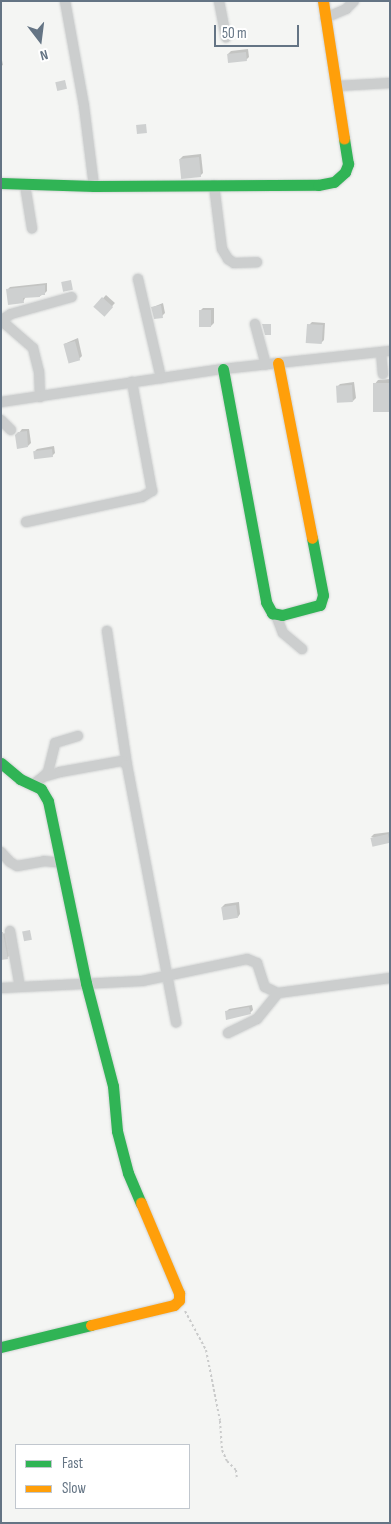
<!DOCTYPE html>
<style>
body{margin:0}
#map{position:relative;width:391px;height:1524px;overflow:hidden;background:#f4f5f3;font-family:"Sofia Sans Condensed",sans-serif}
div>[style]{position:absolute}
.shadow>*{inset:0;background:#0003;transform-origin:0 0}
.building>*{inset:0;background:#ced0d0;transform-origin:0 0}
.path>*{height:2px;margin-top:-1px;transform-origin:0;background:repeating-linear-gradient(90deg,#cacbcb 0 2.5px,transparent 0 5px)}
.roads{filter:drop-shadow(0 0 1px #d1d3d3) drop-shadow(0 0 1px #d1d3d3)}
.street>*{height:10px;margin:-5px;padding:0 5px;transform-origin:5px;border-radius:5px;background:#cccece}
.fast>*{height:11px;margin:-5.5px;padding:0 5.5px;transform-origin:5.5px;border-radius:5.5px;background:#30b455}
.slow>*{height:11px;margin:-5.5px;padding:0 5.5px;transform-origin:5.5px;border-radius:5.5px;background:#ff9f0a}
span{translate:-50% -50%;white-space:nowrap;text-align:center;line-height:1.15;-webkit-text-stroke:5px #fff;paint-order:stroke}
.frame{position:absolute;inset:0;border:2px solid #647484;pointer-events:none}
.legend{position:absolute;left:15px;top:1444px;width:175px;height:65px;box-sizing:border-box;background:#fff;border:1px solid #c1c7ce;margin:0;padding:6px 9px;list-style:none;font-size:15px;color:#647484}
.legend li{display:flex;align-items:center;gap:10px;height:25px}
.legend b{width:25px;border:1px solid #c1c7ce}
.north{position:absolute;left:15px;top:15px;width:50px;height:50px;-webkit-text-stroke:4px #fff;paint-order:stroke;rotate:165deg;font-size:14px;font-weight:700;line-height:20px;text-align:center;color:#647484}
.north::after{content:'';display:block;margin:auto;width:18px;height:22px;background:#647484;clip-path:polygon(50% 0,100% 100%,50% 72%,0 100%)}
.scale{position:absolute;left:214px;top:25px;width:85px;height:22px;box-sizing:border-box;border:2px solid #647484;border-top:0;padding-left:6px;font-size:15px;line-height:18px;white-space:nowrap;color:#647484;-webkit-text-stroke:4px #fff;paint-order:stroke}
</style>
<div id="map">
<div class="shadow">
<i style="clip-path:polygon(248px 49px,249px 57px,246px 60px,228px 54px,231px 51px)"></i>
<i style="clip-path:polygon(1px 55px,3px 65px,1px 66px)"></i>
<i style="clip-path:polygon(201px 154px,203px 173px,200px 176px,180px 159px,183px 156px)"></i>
<i style="clip-path:polygon(47px 283px,47px 291px,44px 294px,40px 296px,26px 296px,23px 302px,7px 290px,10px 287px)"></i>
<i style="left:106px;top:295px;width:12px;height:16px;rotate:42deg"></i>
<i style="clip-path:polygon(163px 303px,165px 313px,162px 316px,153px 307px)"></i>
<i style="clip-path:polygon(203px 308px,214px 308px,214px 323px,211px 326px,200px 311px)"></i>
<i style="clip-path:polygon(312px 322px,325px 323px,324px 340px,321px 343px,309px 325px)"></i>
<i style="clip-path:polygon(78px 338px,82px 356px,79px 359px,64px 344px)"></i>
<i style="clip-path:polygon(390px 379px,390px 411px,374px 385px,378px 380px)"></i>
<i style="clip-path:polygon(354px 382px,356px 398px,353px 401px,337px 387px,340px 384px)"></i>
<i style="clip-path:polygon(22px 429px,29px 429px,31px 443px,28px 446px,19px 433px)"></i>
<i style="clip-path:polygon(54px 446px,55px 453px,52px 456px,34px 452px,37px 449px)"></i>
<i style="clip-path:polygon(390px 832px,389px 842px,371px 837px,374px 834px)"></i>
<i style="clip-path:polygon(239px 902px,240px 914px,238px 917px,222px 907px,225px 904px)"></i>
<i style="clip-path:polygon(6px 933px,10px 955px,7px 958px,1px 934px)"></i>
<i style="clip-path:polygon(252px 1005px,253px 1010px,250px 1013px,226px 1012px,229px 1009px)"></i>
</div>
<div class="building">
<i style="left:246px;top:52px;width:9px;height:19px;rotate:84deg"></i>
<i style="left:65px;top:80px;width:9px;height:10px;rotate:77deg"></i>
<i style="left:146px;top:124px;width:9px;height:10px;rotate:84deg"></i>
<i style="left:199px;top:157px;width:20px;height:20px;rotate:84deg"></i>
<i style="left:71px;top:280px;width:10px;height:10px;rotate:79deg"></i>
<i style="clip-path:polygon(45px 285px,45px 295px,40px 295px,40px 297px,23px 298px,24px 303px,8px 305px,6px 289px)"></i>
<i style="left:102px;top:297px;width:15px;height:13px;rotate:42deg"></i>
<i style="clip-path:polygon(161px 305px,163px 318px,154px 319px,151px 307px)"></i>
<i style="left:211px;top:310px;width:17px;height:12px;rotate:90deg"></i>
<i style="clip-path:polygon(262px 324px,271px 324px,271px 335px,265px 335px)"></i>
<i style="left:307px;top:324px;width:16px;height:19px;rotate:4deg"></i>
<i style="left:75px;top:341px;width:20px;height:12px;rotate:75deg"></i>
<i style="left:390px;top:383px;width:29px;height:17px;rotate:90deg"></i>
<i style="left:352px;top:385px;width:17px;height:16px;rotate:87deg"></i>
<i style="clip-path:polygon(27px 431px,28px 447px,17px 449px,15px 435px,18px 432px)"></i>
<i style="left:52px;top:449px;width:8px;height:19px;rotate:83deg"></i>
<i style="left:388px;top:834px;width:9px;height:18px;rotate:77deg"></i>
<i style="left:236px;top:905px;width:13px;height:15px;rotate:81deg"></i>
<i style="left:30px;top:930px;width:10px;height:8px;rotate:79deg"></i>
<i style="clip-path:polygon(1px 932px,3px 932px,8px 959px,1px 960px)"></i>
<i style="clip-path:polygon(249px 1007px,251px 1014px,226px 1020px,225px 1011px)"></i>
</div>
<div class="path">
<i style="left:185px;top:1311px;width:44px;rotate:61.7deg"></i>
<i style="left:206px;top:1350px;width:72px;rotate:78.8deg"></i>
<i style="left:220px;top:1421px;width:29px;rotate:86deg"></i>
<i style="left:222px;top:1450px;width:12px;rotate:66deg"></i>
<i style="left:227px;top:1461px;width:13px;rotate:45deg"></i>
<i style="left:236px;top:1470px;width:9px;rotate:84deg"></i>
</div>
<div class="roads">
<div class="street">
<i style="left:65px;top:1px;width:107px;rotate:79.7deg"></i>
<i style="left:84px;top:106px;width:81px;rotate:82.9deg"></i>
<i style="left:219px;top:1px;width:37px;rotate:79deg"></i>
<i style="left:325px;top:18px;width:23px;rotate:-23deg"></i>
<i style="left:346px;top:9px;width:11px;rotate:-45deg"></i>
<i style="left:337px;top:86px;width:53px;rotate:-3.2deg"></i>
<i style="left:25px;top:185px;width:44px;rotate:80.8deg"></i>
<i style="left:214px;top:185px;width:64px;rotate:82.9deg"></i>
<i style="left:222px;top:249px;width:12px;rotate:59deg"></i>
<i style="left:228px;top:259px;width:7px;rotate:34deg"></i>
<i style="left:234px;top:263px;width:23px;rotate:-2deg"></i>
<i style="left:138px;top:279px;width:102px;rotate:76.9deg"></i>
<i style="left:255px;top:324px;width:42px;rotate:75deg"></i>
<i style="left:381px;top:352px;width:22px;rotate:85deg"></i>
<i style="left:40px;top:397px;width:25px;rotate:-92deg"></i>
<i style="left:39px;top:372px;width:25px;rotate:-104deg"></i>
<i style="left:33px;top:348px;width:37px;rotate:-139deg"></i>
<i style="left:5px;top:324px;width:6px;rotate:-90deg"></i>
<i style="left:5px;top:318px;width:7px;rotate:-34deg"></i>
<i style="left:11px;top:314px;width:63px;rotate:-15.6deg"></i>
<i style="left:1px;top:402px;width:224px;rotate:-8.5deg"></i>
<i style="left:223px;top:369px;width:168px;rotate:-6.2deg"></i>
<i style="left:1px;top:420px;width:14px;rotate:45deg"></i>
<i style="left:26px;top:522px;width:119px;rotate:-12.2deg"></i>
<i style="left:142px;top:497px;width:12px;rotate:-31deg"></i>
<i style="left:152px;top:491px;width:111px;rotate:-100.4deg"></i>
<i style="left:276px;top:615px;width:19px;rotate:69deg"></i>
<i style="left:283px;top:633px;width:25px;rotate:40deg"></i>
<i style="left:107px;top:631px;width:135px;rotate:81.5deg"></i>
<i style="left:43px;top:777px;width:7px;rotate:-45deg"></i>
<i style="left:48px;top:772px;width:30px;rotate:-76deg"></i>
<i style="left:55px;top:743px;width:24px;rotate:-17deg"></i>
<i style="left:32px;top:785px;width:14px;rotate:-36deg"></i>
<i style="left:43px;top:777px;width:18px;rotate:-16deg"></i>
<i style="left:60px;top:772px;width:63px;rotate:-10.1deg"></i>
<i style="left:122px;top:761px;width:6px;rotate:39deg"></i>
<i style="left:127px;top:765px;width:262px;rotate:79.2deg"></i>
<i style="left:1px;top:852px;width:13px;rotate:48deg"></i>
<i style="left:10px;top:862px;width:8px;rotate:30deg"></i>
<i style="left:17px;top:866px;width:27px;rotate:-10deg"></i>
<i style="left:44px;top:861px;width:18px;rotate:6deg"></i>
<i style="left:10px;top:931px;width:57px;rotate:79.9deg"></i>
<i style="left:1px;top:988px;width:141px;rotate:-2.8deg"></i>
<i style="left:142px;top:981px;width:107px;rotate:-11.8deg"></i>
<i style="left:247px;top:959px;width:11px;rotate:22deg"></i>
<i style="left:257px;top:963px;width:25px;rotate:72deg"></i>
<i style="left:265px;top:987px;width:14px;rotate:25deg"></i>
<i style="left:278px;top:993px;width:113px;rotate:-7.6deg"></i>
<i style="left:228px;top:1033px;width:32px;rotate:-26deg"></i>
<i style="left:257px;top:1019px;width:33px;rotate:-51deg"></i>
</div>
<div class="fast">
<i style="left:1px;top:183px;width:93px;rotate:1.8deg"></i>
<i style="left:94px;top:186px;width:224px;rotate:-0.3deg"></i>
<i style="left:318px;top:185px;width:16px;rotate:-11deg"></i>
<i style="left:334px;top:182px;width:15px;rotate:-42deg"></i>
<i style="left:345px;top:172px;width:9px;rotate:-69deg"></i>
<i style="left:348px;top:164px;width:26px;rotate:-99deg"></i>
<i style="left:223px;top:369px;width:237px;rotate:79.5deg"></i>
<i style="left:266px;top:602px;width:13px;rotate:61deg"></i>
<i style="left:272px;top:613px;width:10px;rotate:11deg"></i>
<i style="left:282px;top:615px;width:39px;rotate:-15deg"></i>
<i style="left:320px;top:605px;width:10px;rotate:-73deg"></i>
<i style="left:323px;top:595px;width:58px;rotate:-100.9deg"></i>
<i style="left:1px;top:763px;width:25px;rotate:40deg"></i>
<i style="left:20px;top:779px;width:23px;rotate:25deg"></i>
<i style="left:41px;top:789px;width:14px;rotate:60deg"></i>
<i style="left:48px;top:801px;width:186px;rotate:78.2deg"></i>
<i style="left:86px;top:983px;width:106px;rotate:75.3deg"></i>
<i style="left:113px;top:1086px;width:45px;rotate:84.9deg"></i>
<i style="left:117px;top:1131px;width:43px;rotate:75.3deg"></i>
<i style="left:128px;top:1173px;width:33px;rotate:67deg"></i>
<i style="left:1px;top:1347px;width:93px;rotate:-13.7deg"></i>
</div>
<div class="slow">
<i style="left:323px;top:1px;width:139px;rotate:81.3deg"></i>
<i style="left:278px;top:363px;width:178px;rotate:79deg"></i>
<i style="left:91px;top:1325px;width:85px;rotate:-13.5deg"></i>
<i style="left:174px;top:1305px;width:7px;rotate:-45deg"></i>
<i style="left:179px;top:1300px;width:7px;rotate:-90deg"></i>
<i style="left:179px;top:1293px;width:98px;rotate:-112.9deg"></i>
</div>
</div>
<div class="frame"></div>
<ul class="legend">
<li><b style="height:6px;background:#30b455"></b>Fast</li>
<li><b style="height:6px;background:#ff9f0a"></b>Slow</li>
</ul>
<div class="north">N</div>
<div class="scale">50 m</div>
</div>
